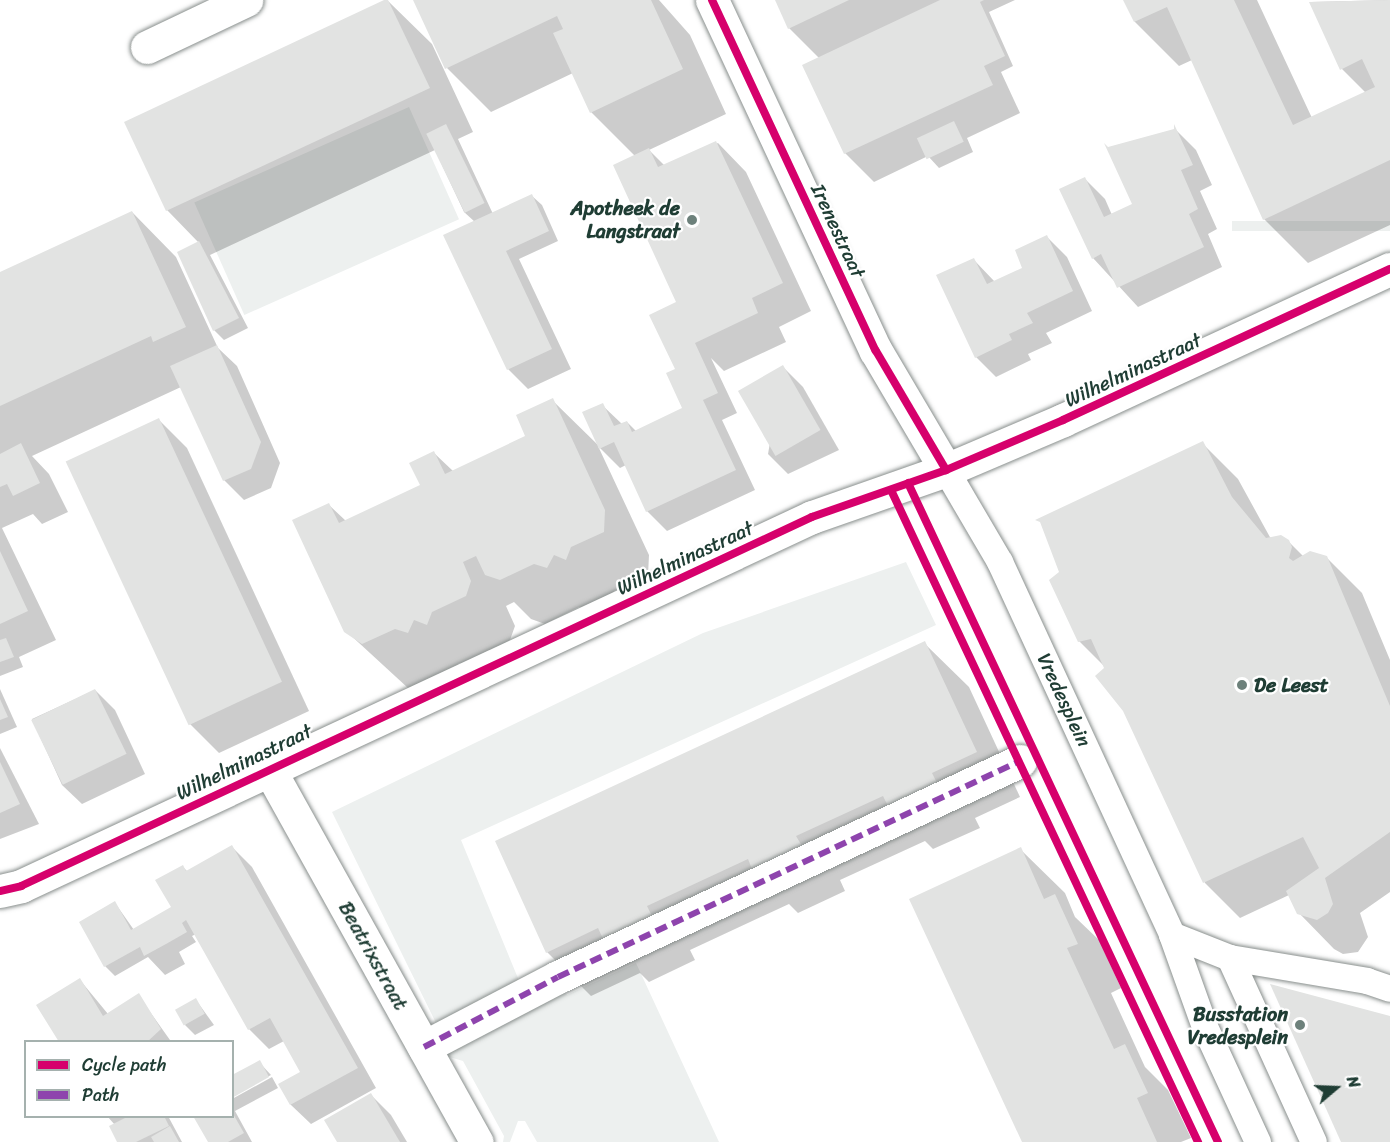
<!DOCTYPE html>
<style>
body{margin:0}
#map{position:relative;width:1390px;height:1142px;overflow:hidden;background:#fff;font-family:Sriracha,sans-serif}
div>[style]{position:absolute}
.green>*{inset:0;background:#edf0ef;transform-origin:0 0}
.shadow>*{inset:0;background:#0003}
.building>*{inset:0;background:#e2e3e2;transform-origin:0 0}
.roads{filter:drop-shadow(0 0 2px #898f8d) drop-shadow(0 0 2px #898f8d)}
.lane>*{height:26px;margin:-13px;padding:0 13px;transform-origin:13px;border-radius:13px;background:#fff}
.street>*{height:33px;margin:-16.5px;padding:0 16.5px;transform-origin:16.5px;border-radius:16.5px;background:#fff}
.secondary>*{height:33px;margin:-16.5px;padding:0 16.5px;transform-origin:16.5px;border-radius:16.5px;background:#fff}
.quiet>*{height:6px;margin-top:-3px;transform-origin:0;background:repeating-linear-gradient(90deg,#8e44ad 0 12px,transparent 0 18px)}
.cycleway>*{height:8px;margin:-4px;padding:0 4px;transform-origin:4px;border-radius:4px;background:#d6006c}
.dots>*{width:16px;height:16px;translate:-50% -50%;box-sizing:border-box;border:3px solid #fff;border-radius:50%}
span{translate:-50% -50%;white-space:nowrap;text-align:center;line-height:1.15;-webkit-text-stroke:4.5px #fff;paint-order:stroke}
.poi-label{font-size:20px;color:#1f3d34;font-weight:700}
.right{translate:-100% -50%;text-align:right}
.left{translate:0 -50%;text-align:left}
.street-label{font-size:20px;color:#1f3d34}
.legend{position:absolute;left:24px;top:1040px;width:210px;height:78px;box-sizing:border-box;background:#fff;border:2px solid #a5b1ae;margin:0;padding:8px 10px;list-style:none;font-size:18px;color:#1f3d34}
.legend li{display:flex;align-items:center;gap:12px;height:30px}
.legend b{width:30px;border:2px solid #a5b1ae}
.north{position:absolute;left:1306px;top:1058px;width:60px;height:60px;-webkit-text-stroke:4px #fff;paint-order:stroke;rotate:71deg;font-size:16px;font-weight:700;line-height:24px;text-align:center;color:#1f3d34}
.north::after{content:'';display:block;margin:auto;width:21px;height:27px;background:#1f3d34;clip-path:polygon(50% 0,100% 100%,50% 72%,0 100%)}
</style>
<div id="map">
<div class="green">
<i style="left:409px;top:107px;width:123px;height:235px;rotate:66deg"></i>
<i style="left:1390px;top:221px;width:10px;height:158px;rotate:90deg"></i>
<i style="clip-path:polygon(906px 562px,936px 625px,461px 840px,520px 983px,437px 1025px,332px 812px,703px 633px)"></i>
<i style="clip-path:polygon(636px 963px,719px 1142px,537px 1142px,525px 1121px,518px 1121px,510px 1142px,503px 1142px,504px 1136px,463px 1061px,446px 1056px,439px 1043px,559px 980px,567px 995px)"></i>
</div>
<div class="shadow">
<i style="clip-path:polygon(387px 0,432px 44px,473px 132px,458px 139px,493px 214px,532px 196px,542px 205px,558px 241px,519px 259px,571px 369px,528px 389px,508px 369px,445px 236px,475px 222px,464px 212px,435px 150px,210px 255px,248px 328px,224px 340px,214px 330px,199px 243px,167px 210px,126px 122px)"></i>
<i style="clip-path:polygon(415px 0,659px 0,690px 35px,726px 114px,649px 150px,665px 166px,718px 143px,746px 172px,811px 311px,779px 327px,786px 342px,724px 371px,711px 358px,737px 413px,722px 420px,755px 490px,667px 531px,647px 511px,626px 465px,620px 468px,598px 446px,649px 555px,648px 576px,614px 591px,610px 603px,591px 612px,579px 607px,545px 624px,531px 619px,514px 602px,506px 606px,515px 626px,510px 640px,471px 668px,459px 663px,452px 677px,408px 688px,346px 631px,329px 505px,346px 521px,422px 486px,434px 453px,453px 471px,527px 436px,552px 400px,599px 446px,602px 405px,622px 424px,627px 422px,636px 431px,684px 409px,677px 370px,681px 309px,635px 156px,591px 112px,573px 73px,491px 112px,447px 68px)"></i>
<i style="clip-path:polygon(776px 0,1015px 0,989px 12px,1013px 66px,1001px 72px,1020px 113px,967px 138px,973px 152px,939px 168px,928px 156px,874px 182px,845px 153px,804px 65px,819px 58px,789px 28px)"></i>
<i style="clip-path:polygon(1125px 0,1257px 0,1312px 118px,1366px 93px,1342px 69px,1311px 2px,1390px 0,1390px 225px,1308px 263px,1264px 219px,1192px 60px,1179px 66px,1135px 22px)"></i>
<i style="clip-path:polygon(1176px 130px,1196px 150px,1212px 185px,1200px 191px,1217px 229px,1208px 234px,1222px 267px,1138px 307px,1093px 258px,1085px 179px,1105px 199px,1112px 215px,1134px 205px)"></i>
<i style="clip-path:polygon(132px 212px,176px 257px,218px 348px,237px 366px,280px 463px,271px 488px,244px 500px,224px 480px,181px 387px,32px 456px,49px 474px,68px 512px,42px 524px,33px 514px,2px 528px,56px 640px,19px 657px,23px 667px,0 676px,0 274px)"></i>
<i style="clip-path:polygon(1047px 237px,1067px 257px,1092px 311px,1046px 333px,1052px 343px,1028px 354px,1031px 360px,996px 377px,976px 357px,974px 260px,995px 282px,1024px 268px)"></i>
<i style="clip-path:polygon(783px 367px,803px 387px,839px 450px,788px 474px,768px 454px)"></i>
<i style="clip-path:polygon(159px 420px,187px 448px,309px 711px,219px 753px,190px 724px)"></i>
<i style="clip-path:polygon(1202px 443px,1238px 479px,1271px 539px,1288px 541px,1304px 557px,1327px 558px,1362px 593px,1390px 660px,1390px 892px,1360px 913px,1368px 937px,1358px 952px,1343px 954px,1334px 949px,1299px 913px,1289px 895px,1240px 918px,1205px 883px,1105px 667px,1079px 641px)"></i>
<i style="clip-path:polygon(924px 643px,969px 687px,1020px 797px,975px 818px,980px 828px,933px 849px,925px 841px,840px 880px,845px 891px,798px 913px,789px 904px,690px 950px,695px 960px,649px 982px,640px 973px,591px 996px,547px 952px)"></i>
<i style="clip-path:polygon(0 689px,17px 727px,0 734px)"></i>
<i style="clip-path:polygon(95px 690px,115px 710px,145px 774px,82px 804px,62px 785px,32px 719px)"></i>
<i style="clip-path:polygon(0 748px,39px 824px,0 839px)"></i>
<i style="clip-path:polygon(232px 847px,252px 867px,376px 1088px,311px 1124px,291px 1105px,280px 1084px,302px 1072px,284px 1041px,269px 1049px,249px 1029px,196px 934px,192px 936px,196px 942px,179px 952px,185px 964px,165px 975px,148px 957px,115px 976px,105px 966px,115px 903px,134px 930px,173px 908px,183px 867px,188px 872px)"></i>
<i style="clip-path:polygon(1020px 849px,1065px 893px,1075px 917px,1099px 940px,1121px 988px,1111px 993px,1145px 1067px,1168px 1090px,1191px 1138px,1181px 1142px,1023px 1142px)"></i>
<i style="clip-path:polygon(80px 980px,108px 1014px,138px 995px,170px 1040px,60px 1042px)"></i>
<i style="clip-path:polygon(196px 1000px,214px 1025px,195px 1035px,185px 1025px)"></i>
<i style="clip-path:polygon(259px 1062px,271px 1075px,232px 1096px)"></i>
<i style="clip-path:polygon(272px 1077px,278px 1088px,235px 1111px,252px 1142px,209px 1142px,232px 1116px,232px 1099px)"></i>
<i style="clip-path:polygon(371px 1095px,391px 1115px,407px 1142px,338px 1142px)"></i>
<i style="clip-path:polygon(107px 1116px,168px 1116px,182px 1142px,119px 1142px,115px 1125px)"></i>
</div>
<div class="building">
<i style="clip-path:polygon(384px 0,388px 0,430px 88px,166px 211px,124px 122px)"></i>
<i style="clip-path:polygon(413px 0,651px 0,683px 69px,590px 113px,553px 33px,563px 29px,557px 16px,445px 69px)"></i>
<i style="clip-path:polygon(775px 0,849px 0,788px 29px)"></i>
<i style="clip-path:polygon(940px 0,984px 0,980px 2px,1005px 56px,984px 66px,993px 85px,844px 154px,802px 65px)"></i>
<i style="clip-path:polygon(1123px 0,1234px 0,1293px 125px,1375px 87px,1362px 59px,1340px 70px,1309px 2px,1390px 0,1390px 160px,1263px 220px,1167px 7px,1134px 22px)"></i>
<i style="left:954px;top:121px;width:23px;height:41px;rotate:65deg"></i>
<i style="left:446px;top:124px;width:88px;height:22px;rotate:64deg"></i>
<i style="clip-path:polygon(1174px 124px,1193px 165px,1181px 170px,1198px 209px,1189px 214px,1204px 247px,1117px 288px,1101px 254px,1092px 259px,1059px 189px,1085px 177px,1104px 217px,1132px 204px,1104px 143px,1108px 147px,1174px 129px)"></i>
<i style="clip-path:polygon(716px 141px,783px 283px,752px 298px,758px 313px,695px 343px,718px 393px,703px 400px,736px 470px,646px 512px,614px 442px,599px 449px,582px 412px,603px 403px,614px 426px,627px 421px,632px 432px,682px 408px,666px 373px,675px 369px,649px 315px,676px 302px,613px 165px,649px 148px,658px 167px)"></i>
<i style="clip-path:polygon(532px 194px,549px 231px,506px 251px,552px 349px,507px 370px,443px 235px)"></i>
<i style="clip-path:polygon(132px 211px,186px 327px,153px 342px,151px 336px,0 406px,0 272px)"></i>
<i style="clip-path:polygon(1047px 235px,1073px 291px,1027px 313px,1033px 323px,1009px 334px,1012px 340px,975px 358px,936px 275px,974px 258px,987px 284px,1022px 268px,1015px 250px)"></i>
<i style="clip-path:polygon(199px 241px,239px 318px,213px 331px,177px 252px)"></i>
<i style="clip-path:polygon(217px 345px,261px 442px,251px 469px,223px 481px,170px 366px)"></i>
<i style="left:783px;top:365px;width:75px;height:52px;rotate:60deg"></i>
<i style="clip-path:polygon(553px 398px,605px 510px,604px 532px,571px 547px,566px 560px,554px 555px,547px 568px,534px 564px,500px 580px,485px 575px,476px 556px,463px 562px,471px 581px,466px 596px,432px 612px,427px 625px,414px 620px,408px 633px,395px 629px,362px 644px,344px 632px,292px 520px,329px 503px,339px 523px,420px 485px,409px 463px,434px 451px,445px 474px,525px 436px,516px 415px)"></i>
<i style="left:159px;top:418px;width:291px;height:103px;rotate:65deg"></i>
<i style="clip-path:polygon(1203px 441px,1232px 497px,1266px 538px,1281px 535px,1289px 540px,1292px 547px,1289px 558px,1293px 561px,1310px 551px,1327px 556px,1390px 706px,1390px 832px,1325px 878px,1333px 904px,1328px 913px,1317px 920px,1297px 914px,1286px 891px,1319px 868px,1303px 837px,1203px 883px,1123px 711px,1095px 676px,1104px 668px,1091px 639px,1078px 642px,1049px 580px,1059px 572px,1040px 522px,1035px 520px)"></i>
<i style="clip-path:polygon(21px 443px,40px 483px,13px 496px,7px 484px,0 487px,0 454px)"></i>
<i style="clip-path:polygon(0 551px,28px 611px,0 624px)"></i>
<i style="clip-path:polygon(6px 638px,14px 657px,0 662px,0 640px)"></i>
<i style="clip-path:polygon(925px 641px,977px 752px,932px 773px,937px 783px,888px 806px,883px 796px,796px 836px,802px 846px,752px 869px,748px 859px,647px 906px,652px 916px,603px 939px,598px 928px,546px 953px,495px 841px)"></i>
<i style="left:95px;top:689px;width:72px;height:71px;rotate:64deg"></i>
<i style="clip-path:polygon(0 699px,8px 717px,0 720px)"></i>
<i style="clip-path:polygon(0 762px,20px 804px,0 813px)"></i>
<i style="clip-path:polygon(232px 845px,358px 1068px,290px 1105px,278px 1084px,300px 1072px,270px 1018px,248px 1030px,186px 920px,182px 923px,187px 932px,166px 944px,144px 956px,140px 947px,104px 967px,79px 922px,115px 901px,131px 930px,171px 907px,155px 880px,183px 865px,186px 871px)"></i>
<i style="clip-path:polygon(1021px 847px,1044px 899px,1055px 894px,1078px 944px,1067px 948px,1114px 1049px,1125px 1044px,1148px 1093px,1137px 1098px,1157px 1142px,1022px 1142px,909px 899px)"></i>
<i style="clip-path:polygon(80px 978px,103px 1016px,139px 993px,161px 1029px,147px 1042px,59px 1042px,36px 1005px)"></i>
<i style="clip-path:polygon(1270px 984px,1390px 1016px,1390px 1142px,1341px 1142px)"></i>
<i style="left:196px;top:998px;width:18px;height:24px;rotate:61deg"></i>
<i style="clip-path:polygon(260px 1060px,269px 1077px,232px 1098px,232px 1075px)"></i>
<i style="clip-path:polygon(371px 1093px,400px 1142px,337px 1142px,324px 1120px)"></i>
<i style="clip-path:polygon(232px 1112px,244px 1133px,228px 1142px,208px 1142px,193px 1116px,232px 1116px)"></i>
<i style="clip-path:polygon(129px 1116px,164px 1116px,169px 1126px,136px 1142px,117px 1142px,109px 1126px)"></i>
<i style="clip-path:polygon(170px 1126px,179px 1142px,154px 1142px,151px 1137px)"></i>
</div>
<div class="roads">
<div class="lane">
<i style="left:946px;top:470px;width:107px;rotate:59.6deg"></i>
<i style="left:1000px;top:562px;width:411px;rotate:65.2deg"></i>
<i style="left:1172px;top:935px;width:98px;rotate:70.3deg"></i>
<i style="left:1205px;top:1027px;width:127px;rotate:65.3deg"></i>
<i style="left:1172px;top:935px;width:62px;rotate:21.6deg"></i>
<i style="left:1230px;top:958px;width:139px;rotate:9.5deg"></i>
<i style="left:1367px;top:981px;width:24px;rotate:19deg"></i>
<i style="left:1230px;top:958px;width:202px;rotate:65.5deg"></i>
</div>
<div class="street">
<i style="left:712px;top:0;width:387px;rotate:65deg"></i>
<i style="left:876px;top:351px;width:138px;rotate:59.5deg"></i>
<i style="left:147px;top:47px;width:110px;rotate:-25.4deg"></i>
<i style="left:269px;top:769px;width:427px;rotate:60.9deg"></i>
<i style="left:424px;top:1047px;width:151px;rotate:-27.6deg"></i>
<i style="left:558px;top:977px;width:510px;rotate:-25.06deg"></i>
</div>
<div class="secondary">
<i style="left:0;top:891px;width:22px;rotate:-13deg"></i>
<i style="left:21px;top:886px;width:873px;rotate:-25.01deg"></i>
<i style="left:812px;top:517px;width:142px;rotate:-19.3deg"></i>
<i style="left:946px;top:470px;width:127px;rotate:-23.1deg"></i>
<i style="left:1063px;top:420px;width:360px;rotate:-24.8deg"></i>
</div>
</div>
<div class="quiet">
<i style="left:424px;top:1047px;width:151px;rotate:-27.6deg"></i>
<i style="left:558px;top:977px;width:510px;rotate:-25.06deg"></i>
</div>
<div class="cycleway">
<i style="left:712px;top:0;width:387px;rotate:65deg"></i>
<i style="left:876px;top:351px;width:138px;rotate:59.5deg"></i>
<i style="left:908px;top:483px;width:728px;rotate:64.81deg"></i>
<i style="left:891px;top:490px;width:721px;rotate:64.79deg"></i>
<i style="left:0;top:891px;width:22px;rotate:-13deg"></i>
<i style="left:21px;top:886px;width:873px;rotate:-25.01deg"></i>
<i style="left:812px;top:517px;width:142px;rotate:-19.3deg"></i>
<i style="left:946px;top:470px;width:127px;rotate:-23.1deg"></i>
<i style="left:1063px;top:420px;width:360px;rotate:-24.8deg"></i>
</div>
<div class="dots">
<i style="left:692px;top:220px;background:#6d817b"></i>
<i style="left:1242px;top:685px;background:#6d817b"></i>
<i style="left:1300px;top:1025px;background:#6d817b"></i>
</div>
<div class="poi-label">
<span class="right" style="left:680px;top:220px">Apotheek de<br>Langstraat</span>
<span class="left" style="left:1254px;top:685px">De Leest</span>
<span class="right" style="left:1288px;top:1026px">Busstation<br>Vredesplein</span>
</div>
<div class="street-label">
<span style="left:838px;top:231px;rotate:65deg">Irenestraat</span>
<span style="left:1133px;top:370px;rotate:-25deg">Wilhelminastraat</span>
<span style="left:685px;top:558px;rotate:-25deg">Wilhelminastraat</span>
<span style="left:1064px;top:700px;rotate:65deg">Vredesplein</span>
<span style="left:244px;top:762px;rotate:-26deg">Wilhelminastraat</span>
<span style="left:373px;top:956px;rotate:61deg">Beatrixstraat</span>
</div>
<ul class="legend">
<li><b style="height:8px;background:#d6006c"></b>Cycle path</li>
<li><b style="height:8px;background:#8e44ad"></b>Path</li>
</ul>
<div class="north">N</div>
</div>
